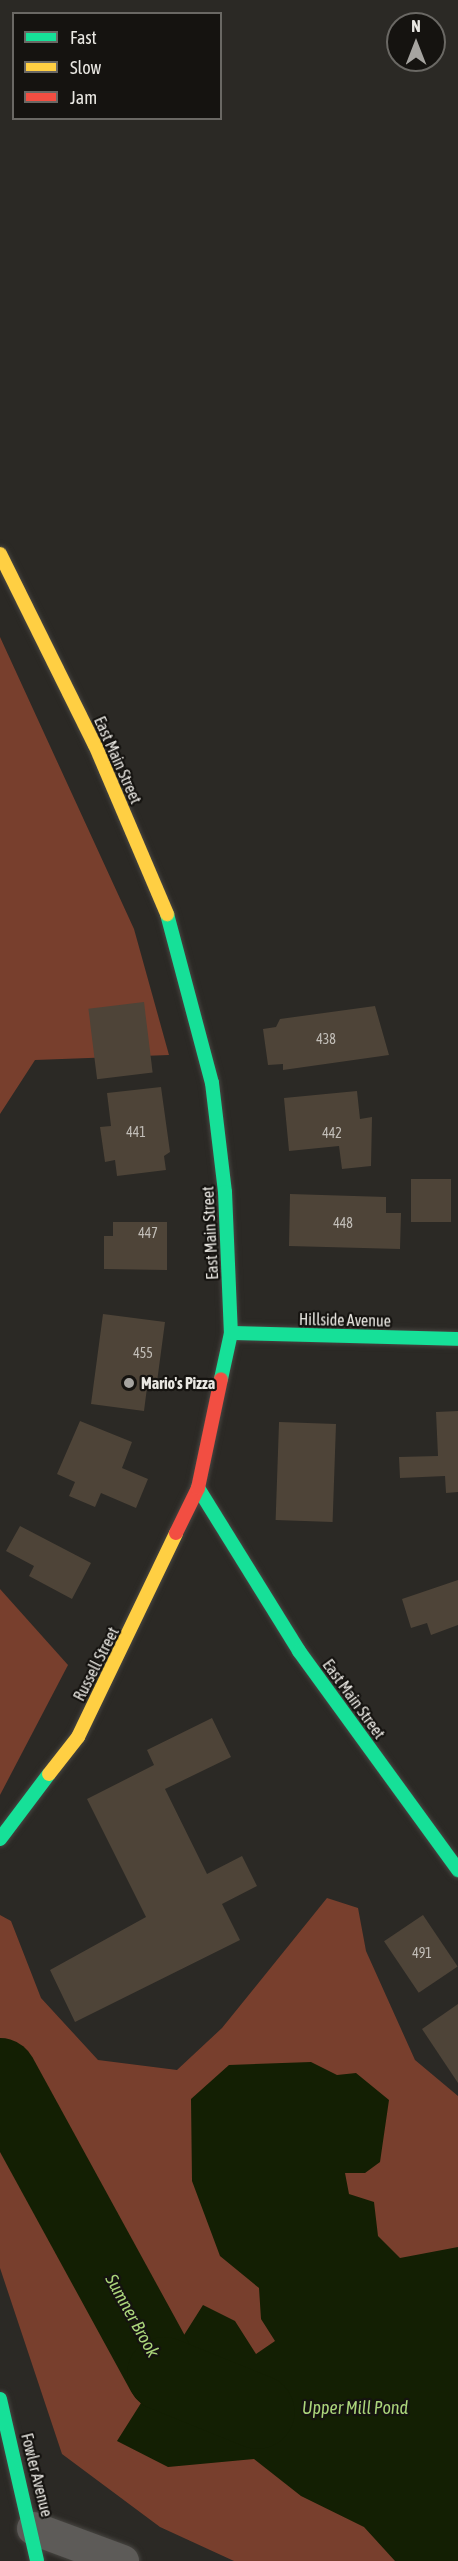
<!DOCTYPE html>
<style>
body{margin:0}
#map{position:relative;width:458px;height:2561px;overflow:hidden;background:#2b2925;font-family:"Asap Condensed",sans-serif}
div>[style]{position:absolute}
.forest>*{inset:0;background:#783f2d}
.water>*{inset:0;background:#131f03}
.river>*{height:74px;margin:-37px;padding:0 37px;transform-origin:37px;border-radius:37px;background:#131f03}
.building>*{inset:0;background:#4e4438;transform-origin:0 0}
.roads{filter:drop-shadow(0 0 2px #474541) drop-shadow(0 0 2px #474541)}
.street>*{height:33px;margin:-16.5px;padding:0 16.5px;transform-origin:16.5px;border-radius:16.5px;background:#5d5b58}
.fast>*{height:14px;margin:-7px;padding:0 7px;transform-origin:7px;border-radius:7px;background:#16e098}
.slow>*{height:14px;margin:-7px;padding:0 7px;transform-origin:7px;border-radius:7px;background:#ffcf43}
.jam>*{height:14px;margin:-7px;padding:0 7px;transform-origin:7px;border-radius:7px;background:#f24e42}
.dots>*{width:16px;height:16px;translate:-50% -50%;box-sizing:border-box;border:3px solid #151310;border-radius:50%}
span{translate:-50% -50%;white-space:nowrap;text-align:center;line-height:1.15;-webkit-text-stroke:4.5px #151310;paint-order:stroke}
.number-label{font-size:14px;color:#c2beb8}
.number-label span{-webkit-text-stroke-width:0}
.street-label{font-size:16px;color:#e9e7e2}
.poi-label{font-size:16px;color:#e9e7e2;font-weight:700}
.left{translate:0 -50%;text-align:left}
.water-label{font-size:18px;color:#abd57b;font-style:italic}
.legend{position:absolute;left:12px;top:12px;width:210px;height:108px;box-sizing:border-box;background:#151310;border:2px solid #6a6864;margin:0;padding:8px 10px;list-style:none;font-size:18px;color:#e9e7e2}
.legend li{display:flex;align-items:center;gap:12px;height:30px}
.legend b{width:30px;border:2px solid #6a6864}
.north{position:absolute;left:386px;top:12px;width:60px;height:60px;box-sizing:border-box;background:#151310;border:2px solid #6a6864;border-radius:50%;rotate:0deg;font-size:16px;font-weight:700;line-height:24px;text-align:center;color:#e9e7e2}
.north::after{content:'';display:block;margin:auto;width:21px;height:27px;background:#a6a4a0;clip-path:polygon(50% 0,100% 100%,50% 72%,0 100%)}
</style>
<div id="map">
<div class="forest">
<i style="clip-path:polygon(0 637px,134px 929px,169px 1055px,35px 1060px,0 1114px)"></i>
<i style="clip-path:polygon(0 1589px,68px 1665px,0 1795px)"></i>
<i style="clip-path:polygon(327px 1898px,358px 1908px,366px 1951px,415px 2060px,458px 2096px,458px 2561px,234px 2561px,160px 2527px,62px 2454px,0 2268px,0 1915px,11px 1921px,41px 1998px,98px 2060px,177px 2070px,222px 2028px)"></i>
</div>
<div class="water">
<i style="clip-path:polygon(311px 2062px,337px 2075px,356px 2073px,389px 2100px,380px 2162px,365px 2173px,345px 2173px,349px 2194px,374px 2202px,378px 2236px,400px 2258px,458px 2247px,458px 2561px,395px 2561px,364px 2527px,301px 2496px,254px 2459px,168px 2467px,117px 2441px,203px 2305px,235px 2321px,256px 2354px,275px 2341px,261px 2319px,259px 2288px,220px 2256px,192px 2181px,191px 2099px,229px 2065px)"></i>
</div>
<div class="river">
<i style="left:0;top:2075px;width:341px;rotate:61.3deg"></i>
<i style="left:164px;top:2374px;width:101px;rotate:22deg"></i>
</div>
<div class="building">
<i style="left:144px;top:1002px;width:71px;height:56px;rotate:83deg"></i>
<i style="clip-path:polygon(375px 1006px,389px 1055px,283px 1070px,283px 1064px,268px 1065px,263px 1029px,276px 1027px,280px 1019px)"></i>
<i style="clip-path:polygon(161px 1087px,170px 1152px,164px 1156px,166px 1170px,117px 1176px,115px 1160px,105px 1162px,100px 1127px,111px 1126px,107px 1093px)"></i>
<i style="clip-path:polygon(357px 1091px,360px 1119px,372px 1117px,371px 1166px,342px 1169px,339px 1146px,289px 1151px,284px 1098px)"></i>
<i style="left:411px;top:1179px;width:40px;height:43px"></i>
<i style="clip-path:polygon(290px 1194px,386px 1197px,386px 1213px,401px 1213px,400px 1249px,289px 1246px)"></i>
<i style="clip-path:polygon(113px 1222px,167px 1222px,167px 1270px,104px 1269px,104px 1236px,113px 1236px)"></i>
<i style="clip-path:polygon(103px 1314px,165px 1322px,157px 1382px,148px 1380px,144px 1411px,91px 1404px)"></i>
<i style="clip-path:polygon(458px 1411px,458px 1492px,446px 1493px,445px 1476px,400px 1478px,399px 1457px,438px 1456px,436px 1412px)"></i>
<i style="clip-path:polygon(80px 1421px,132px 1442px,122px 1468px,148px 1479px,136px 1508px,101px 1493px,95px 1507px,69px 1496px,75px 1482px,57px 1474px)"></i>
<i style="left:336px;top:1424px;width:98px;height:57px;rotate:92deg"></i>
<i style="clip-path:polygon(20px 1526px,91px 1563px,72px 1599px,29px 1576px,34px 1566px,6px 1551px)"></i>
<i style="clip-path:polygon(458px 1580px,458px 1625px,431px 1635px,427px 1623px,411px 1628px,402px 1599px)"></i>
<i style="clip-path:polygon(212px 1718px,231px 1757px,165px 1789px,207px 1874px,242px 1856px,257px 1886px,222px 1904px,240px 1940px,75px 2022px,50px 1970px,146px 1917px,87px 1799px,154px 1765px,147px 1750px)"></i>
<i style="left:423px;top:1915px;width:62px;height:47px;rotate:56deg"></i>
<i style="clip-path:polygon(458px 2004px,458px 2083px,422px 2029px)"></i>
</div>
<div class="roads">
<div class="street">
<i style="left:33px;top:2528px;width:95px;rotate:20.3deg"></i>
</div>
<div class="fast">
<i style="left:167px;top:914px;width:175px;rotate:75.1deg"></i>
<i style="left:212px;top:1083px;width:110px;rotate:83.2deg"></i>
<i style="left:225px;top:1192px;width:141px;rotate:87.6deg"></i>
<i style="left:231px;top:1333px;width:47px;rotate:102.3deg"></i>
<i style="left:231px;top:1333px;width:227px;rotate:1.5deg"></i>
<i style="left:198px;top:1488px;width:192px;rotate:58.2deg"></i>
<i style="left:299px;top:1651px;width:271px;rotate:54deg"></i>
<i style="left:0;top:1839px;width:81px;rotate:-53deg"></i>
<i style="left:0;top:2399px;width:166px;rotate:77.1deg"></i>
</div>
<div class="slow">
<i style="left:0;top:554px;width:213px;rotate:63.6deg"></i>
<i style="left:95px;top:745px;width:184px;rotate:66.9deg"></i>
<i style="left:49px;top:1774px;width:47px;rotate:-51.9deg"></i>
<i style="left:78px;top:1737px;width:226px;rotate:-64.3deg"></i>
</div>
<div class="jam">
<i style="left:176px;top:1533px;width:50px;rotate:-63.9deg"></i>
<i style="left:198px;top:1488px;width:111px;rotate:-78.1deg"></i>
</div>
</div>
<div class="dots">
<i style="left:129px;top:1383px;background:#a6a4a0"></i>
</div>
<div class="number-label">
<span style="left:326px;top:1039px">438</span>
<span style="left:136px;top:1132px">441</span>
<span style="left:332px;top:1133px">442</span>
<span style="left:343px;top:1223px">448</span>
<span style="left:148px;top:1233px">447</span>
<span style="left:143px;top:1353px">455</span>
<span style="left:422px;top:1953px">491</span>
</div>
<div class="street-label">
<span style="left:118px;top:760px;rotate:66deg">East Main Street</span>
<span style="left:210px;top:1233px;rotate:-93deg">East Main Street</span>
<span style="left:345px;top:1320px;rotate:1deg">Hillside Avenue</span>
<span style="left:96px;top:1664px;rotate:-63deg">Russell Street</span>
<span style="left:354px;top:1699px;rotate:54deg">East Main Street</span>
<span style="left:37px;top:2475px;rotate:76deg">Fowler Avenue</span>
</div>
<div class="poi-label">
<span class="left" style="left:141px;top:1383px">Mario's Pizza</span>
</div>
<div class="water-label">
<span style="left:132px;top:2316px;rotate:61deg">Sumner Brook</span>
<span style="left:355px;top:2408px">Upper Mill Pond</span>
</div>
<ul class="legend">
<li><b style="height:8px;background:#16e098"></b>Fast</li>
<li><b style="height:8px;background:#ffcf43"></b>Slow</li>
<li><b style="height:8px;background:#f24e42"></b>Jam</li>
</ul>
<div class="north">N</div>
</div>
